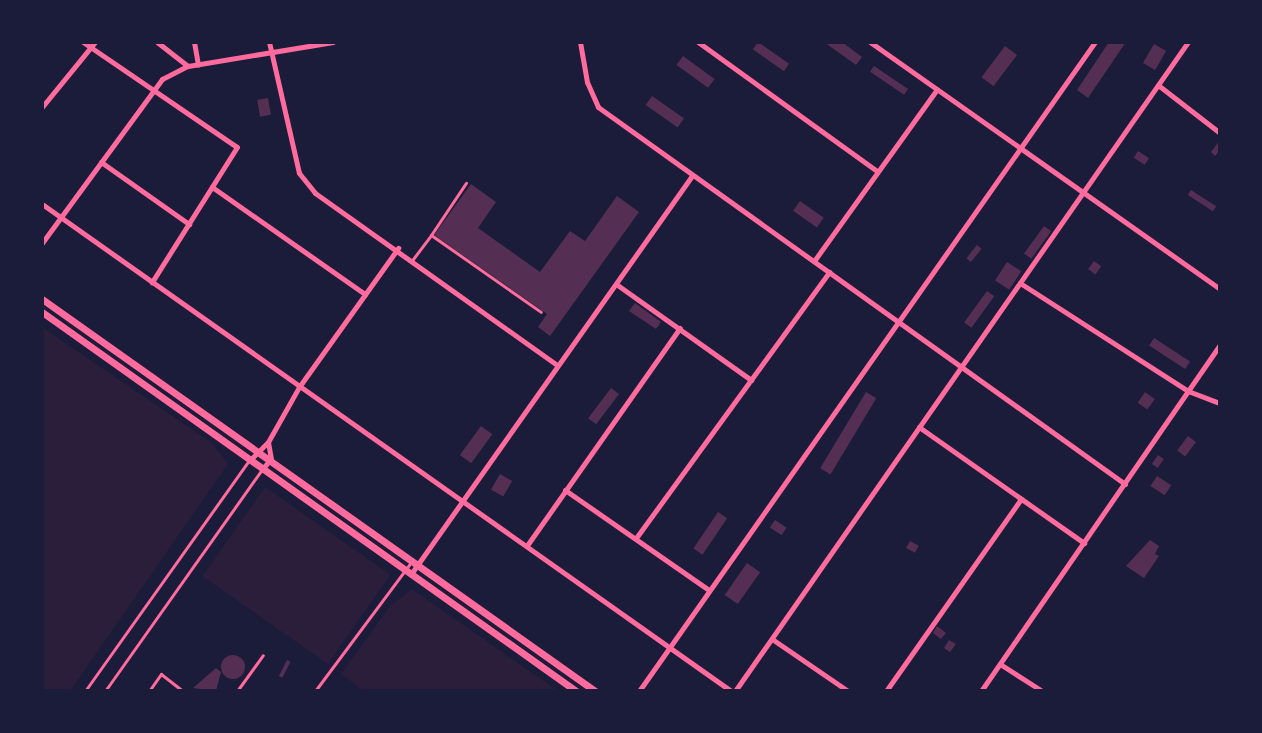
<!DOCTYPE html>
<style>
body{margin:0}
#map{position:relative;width:1262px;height:733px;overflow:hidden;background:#1b1b3a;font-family:Cabin,sans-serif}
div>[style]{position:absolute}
.green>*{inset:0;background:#2a1e3b;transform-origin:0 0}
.building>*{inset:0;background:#542f53;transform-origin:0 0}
.round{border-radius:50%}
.service>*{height:3px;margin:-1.5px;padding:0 1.5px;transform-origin:1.5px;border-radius:1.5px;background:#ff6b9d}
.minor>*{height:5px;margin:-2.5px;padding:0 2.5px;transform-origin:2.5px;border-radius:2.5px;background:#ff6b9d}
.tertiary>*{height:7px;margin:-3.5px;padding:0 3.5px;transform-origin:3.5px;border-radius:3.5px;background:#ff6b9d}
span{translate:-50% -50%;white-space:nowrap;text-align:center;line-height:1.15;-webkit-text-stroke:8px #1b1b3a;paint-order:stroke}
.frame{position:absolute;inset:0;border:44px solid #1b1b3a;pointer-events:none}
</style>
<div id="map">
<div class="green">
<i style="clip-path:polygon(42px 327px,212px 443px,228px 464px,70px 691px,42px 691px)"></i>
<i style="left:265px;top:487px;width:153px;height:109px;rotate:35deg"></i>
<i style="clip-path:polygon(412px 589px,558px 691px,364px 691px,341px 674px,391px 605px)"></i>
</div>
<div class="building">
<i style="left:758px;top:42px;width:38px;height:9px;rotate:35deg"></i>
<i style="clip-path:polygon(824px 42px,842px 42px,862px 57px,856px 65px)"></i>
<i style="clip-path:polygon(1109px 42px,1126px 42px,1088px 98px,1077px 90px)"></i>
<i style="left:1154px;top:44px;width:14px;height:22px;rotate:30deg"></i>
<i style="left:1005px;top:46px;width:15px;height:39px;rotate:37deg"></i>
<i style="left:683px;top:56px;width:39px;height:11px;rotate:36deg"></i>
<i style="left:874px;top:66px;width:41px;height:7px;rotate:34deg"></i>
<i style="left:652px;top:96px;width:39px;height:11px;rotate:35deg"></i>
<i style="left:268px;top:98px;width:17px;height:11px;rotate:80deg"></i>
<i style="clip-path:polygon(1220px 140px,1220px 150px,1215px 156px,1211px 152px)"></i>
<i style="left:1138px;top:151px;width:13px;height:8px;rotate:32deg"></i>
<i style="clip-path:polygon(471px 184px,496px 202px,478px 228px,540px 272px,570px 231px,585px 241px,617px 196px,639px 212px,550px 336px,538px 327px,547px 314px,434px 235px)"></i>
<i style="left:1191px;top:190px;width:30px;height:6px;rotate:33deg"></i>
<i style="left:800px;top:201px;width:29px;height:12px;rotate:35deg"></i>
<i style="left:1044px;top:226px;width:9px;height:34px;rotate:36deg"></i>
<i style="left:977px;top:245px;width:6px;height:17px;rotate:39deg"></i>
<i style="left:1094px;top:261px;width:9px;height:10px;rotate:36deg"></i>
<i style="left:1007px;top:262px;width:17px;height:22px;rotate:33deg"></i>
<i style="left:987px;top:291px;width:9px;height:39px;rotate:36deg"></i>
<i style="clip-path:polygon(635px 303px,661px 322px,656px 329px,629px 311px)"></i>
<i style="left:1154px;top:338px;width:43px;height:9px;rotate:33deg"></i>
<i style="left:611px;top:388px;width:10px;height:38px;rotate:37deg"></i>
<i style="left:866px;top:392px;width:12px;height:89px;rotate:31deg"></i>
<i style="left:1145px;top:392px;width:12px;height:13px;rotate:35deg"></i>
<i style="left:481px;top:426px;width:14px;height:36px;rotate:36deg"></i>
<i style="left:1188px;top:436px;width:10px;height:18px;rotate:37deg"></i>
<i style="left:1158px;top:455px;width:7px;height:11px;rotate:34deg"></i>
<i style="left:500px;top:474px;width:14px;height:18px;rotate:30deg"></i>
<i style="left:1157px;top:476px;width:17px;height:12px;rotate:33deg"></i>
<i style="left:718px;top:512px;width:11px;height:44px;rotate:34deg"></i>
<i style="left:775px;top:520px;width:14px;height:9px;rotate:34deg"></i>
<i style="clip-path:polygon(1150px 540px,1159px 546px,1155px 554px,1159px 556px,1144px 578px,1126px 566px)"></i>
<i style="left:910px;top:541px;width:10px;height:8px;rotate:29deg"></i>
<i style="left:747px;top:563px;width:16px;height:39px;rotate:35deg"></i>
<i style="clip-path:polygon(937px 626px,946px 633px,941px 639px,933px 633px)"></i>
<i style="clip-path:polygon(949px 640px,956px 644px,950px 652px,944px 648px)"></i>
<i class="round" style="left:221px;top:655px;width:24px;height:24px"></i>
<i style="left:287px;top:660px;width:4px;height:18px;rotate:27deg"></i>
<i style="clip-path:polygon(216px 668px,221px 672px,216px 691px,193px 688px)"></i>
</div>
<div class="service">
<i style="left:431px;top:235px;width:63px;rotate:-56.1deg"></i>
<i style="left:413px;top:259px;width:30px;rotate:-53deg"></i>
<i style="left:431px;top:235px;width:134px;rotate:35deg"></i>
<i style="left:85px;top:691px;width:283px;rotate:-54.6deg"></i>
<i style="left:105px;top:691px;width:272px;rotate:-54.7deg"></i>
<i style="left:149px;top:691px;width:21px;rotate:-55deg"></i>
<i style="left:161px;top:674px;width:28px;rotate:38deg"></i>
<i style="left:237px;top:691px;width:44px;rotate:-54.2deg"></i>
<i style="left:315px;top:691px;width:162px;rotate:-53.3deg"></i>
</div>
<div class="minor">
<i style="left:83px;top:42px;width:186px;rotate:34.3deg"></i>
<i style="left:237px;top:147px;width:160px;rotate:122.2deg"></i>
<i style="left:157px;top:42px;width:39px;rotate:38deg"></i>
<i style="left:194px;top:42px;width:23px;rotate:80deg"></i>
<i style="left:269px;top:42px;width:134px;rotate:77.1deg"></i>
<i style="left:299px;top:173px;width:26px;rotate:51deg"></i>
<i style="left:315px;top:193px;width:296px;rotate:35.4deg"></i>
<i style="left:580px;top:42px;width:41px;rotate:80.1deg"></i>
<i style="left:587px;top:82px;width:27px;rotate:66deg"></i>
<i style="left:598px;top:107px;width:648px;rotate:35.58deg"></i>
<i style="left:698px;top:42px;width:221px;rotate:35.8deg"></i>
<i style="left:870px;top:42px;width:428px;rotate:35.2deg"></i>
<i style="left:1158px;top:85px;width:78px;rotate:37.7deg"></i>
<i style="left:42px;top:107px;width:84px;rotate:-50.8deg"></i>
<i style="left:101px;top:162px;width:108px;rotate:35.2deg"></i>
<i style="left:212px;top:187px;width:187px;rotate:35deg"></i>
<i style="left:42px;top:204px;width:844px;rotate:35.25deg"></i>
<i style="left:42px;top:243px;width:203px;rotate:-53.8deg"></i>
<i style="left:162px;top:79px;width:29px;rotate:-27deg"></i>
<i style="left:188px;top:66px;width:147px;rotate:-9.4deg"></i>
<i style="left:814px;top:261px;width:211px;rotate:-54.4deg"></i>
<i style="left:1020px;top:283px;width:200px;rotate:32.7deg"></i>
<i style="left:1188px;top:391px;width:34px;rotate:21deg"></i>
<i style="left:616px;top:284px;width:166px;rotate:35.4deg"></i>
<i style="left:919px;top:427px;width:202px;rotate:35.1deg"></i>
<i style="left:250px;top:460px;width:25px;rotate:-45deg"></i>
<i style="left:268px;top:442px;width:63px;rotate:-60.6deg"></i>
<i style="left:299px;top:387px;width:171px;rotate:-54.5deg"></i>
<i style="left:262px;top:469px;width:13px;rotate:-48deg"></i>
<i style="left:271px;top:459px;width:17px;rotate:-100deg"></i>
<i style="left:565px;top:490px;width:175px;rotate:34.8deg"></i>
<i style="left:636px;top:538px;width:329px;rotate:-54deg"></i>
<i style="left:528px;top:544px;width:264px;rotate:-54.9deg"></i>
<i style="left:411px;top:574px;width:488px;rotate:-54.8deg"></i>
<i style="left:772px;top:639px;width:92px;rotate:34.4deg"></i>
<i style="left:1000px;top:664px;width:50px;rotate:32.7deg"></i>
<i style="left:639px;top:691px;width:793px;rotate:-54.91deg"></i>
<i style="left:735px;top:691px;width:791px;rotate:-55.09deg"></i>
<i style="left:886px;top:691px;width:235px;rotate:-54.9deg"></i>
<i style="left:981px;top:691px;width:421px;rotate:-55.4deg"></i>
</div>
<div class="tertiary">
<i style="left:42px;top:299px;width:678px;rotate:35.33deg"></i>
<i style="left:42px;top:312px;width:655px;rotate:35.36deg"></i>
</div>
<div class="frame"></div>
</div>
